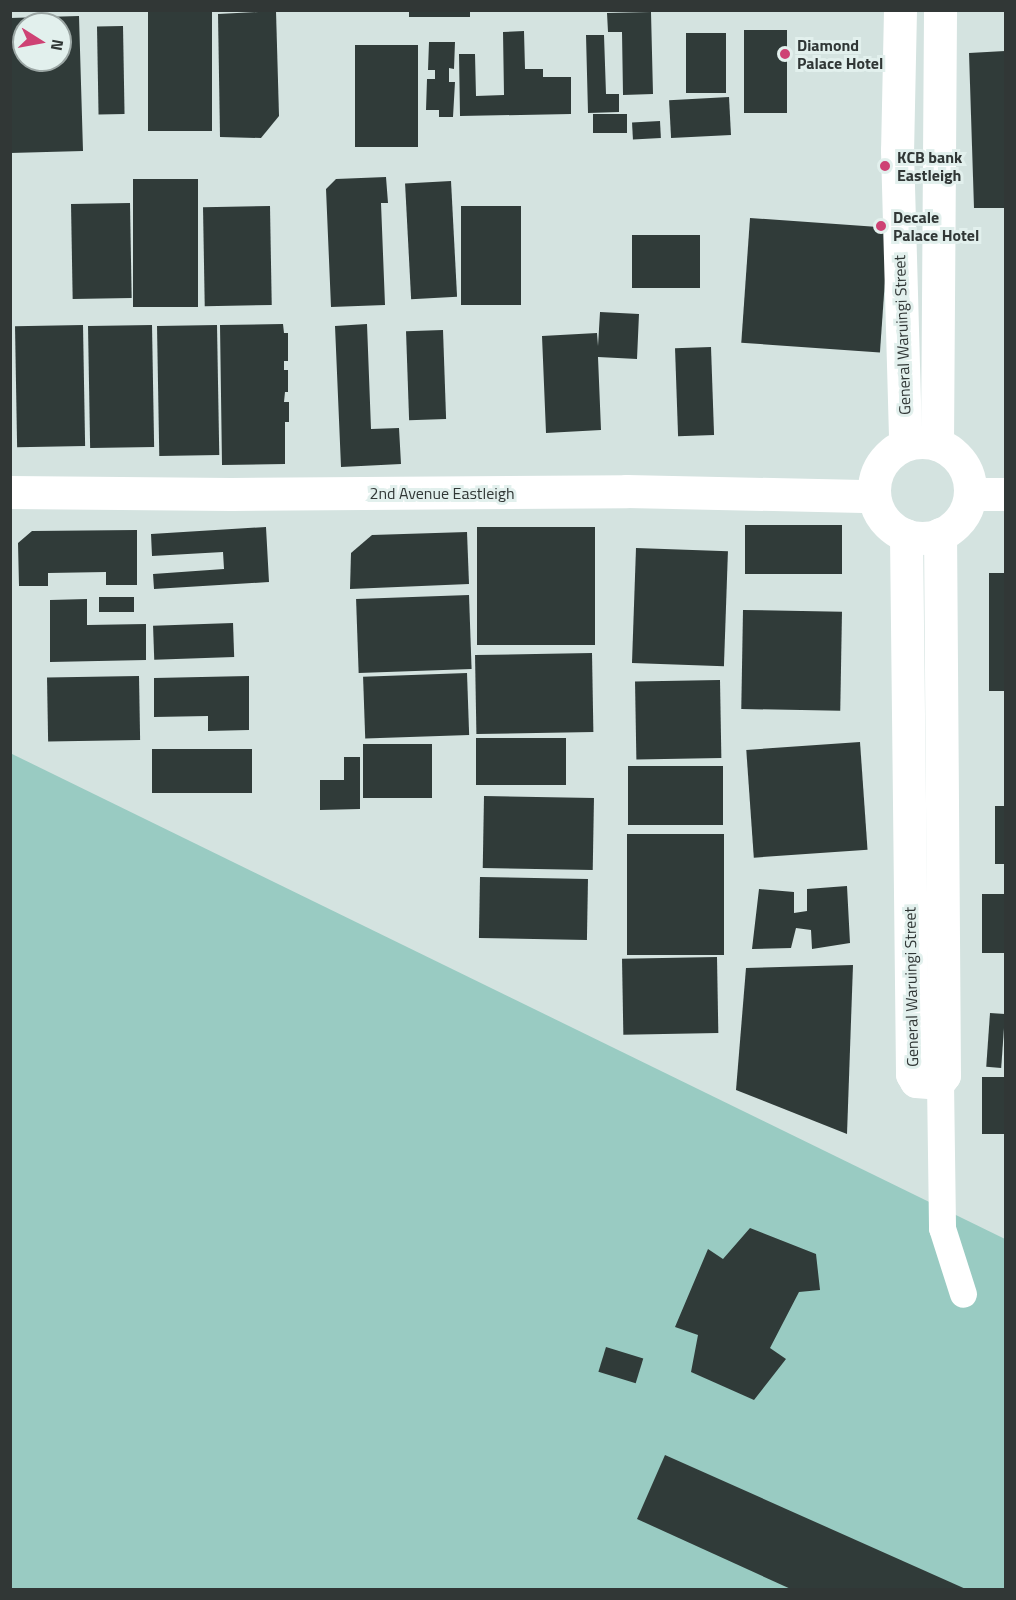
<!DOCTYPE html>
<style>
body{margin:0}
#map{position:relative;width:1016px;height:1600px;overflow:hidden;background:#d4e3e0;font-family:"Titillium Web",sans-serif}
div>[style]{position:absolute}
.green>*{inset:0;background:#99cbc2}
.building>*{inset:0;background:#303b39;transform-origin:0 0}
.minor>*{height:27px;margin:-13.5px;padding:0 13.5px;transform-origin:13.5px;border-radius:13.5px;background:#fff}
.tertiary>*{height:33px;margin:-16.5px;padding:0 16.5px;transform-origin:16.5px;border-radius:16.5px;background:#fff}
.secondary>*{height:33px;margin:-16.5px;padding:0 16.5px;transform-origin:16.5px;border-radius:16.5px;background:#fff}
.secondary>.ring{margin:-16.5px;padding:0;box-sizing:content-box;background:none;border:33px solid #fff;border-radius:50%}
.dots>*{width:16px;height:16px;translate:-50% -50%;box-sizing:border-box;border:3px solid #e2f0ed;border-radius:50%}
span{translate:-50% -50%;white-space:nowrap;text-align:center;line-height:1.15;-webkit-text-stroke:6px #e2f0ed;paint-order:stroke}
.poi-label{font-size:16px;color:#313736;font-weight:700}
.left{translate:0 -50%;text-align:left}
.street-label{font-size:16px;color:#313736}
.frame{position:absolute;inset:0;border:12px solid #313736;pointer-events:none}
.north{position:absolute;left:12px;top:12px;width:60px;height:60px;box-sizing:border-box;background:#e2f0ed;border:2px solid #9ba6a4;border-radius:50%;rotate:101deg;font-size:16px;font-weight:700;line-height:24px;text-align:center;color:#313736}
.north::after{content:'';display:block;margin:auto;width:21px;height:27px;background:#ce4274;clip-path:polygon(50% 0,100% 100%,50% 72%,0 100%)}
</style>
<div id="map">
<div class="green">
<i style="clip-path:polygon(10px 753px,1005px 1239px,1005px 1589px,11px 1589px)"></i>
</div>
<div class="building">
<i style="left:148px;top:10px;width:64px;height:121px"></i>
<i style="left:409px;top:10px;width:61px;height:7px"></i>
<i style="clip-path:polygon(276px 11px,279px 116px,261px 138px,220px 137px,218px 14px)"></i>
<i style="clip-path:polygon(651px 12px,653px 94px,623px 95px,622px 32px,608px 32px,607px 13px)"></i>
<i style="clip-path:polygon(evenodd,79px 16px,83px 151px,10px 153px,10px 18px,79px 16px,24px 24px,60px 24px,60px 60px,24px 60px,24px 24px)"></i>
<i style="left:123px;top:26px;width:88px;height:26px;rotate:89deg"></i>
<i style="left:744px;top:30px;width:43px;height:83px"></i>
<i style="clip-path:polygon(524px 31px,525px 69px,543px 69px,543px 77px,571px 77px,571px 114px,460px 116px,459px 54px,475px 54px,476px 96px,504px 95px,503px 32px)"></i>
<i style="left:686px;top:33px;width:40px;height:60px"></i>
<i style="clip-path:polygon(586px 35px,604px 35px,606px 94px,619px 94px,619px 112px,588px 113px)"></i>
<i style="clip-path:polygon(429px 42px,455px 42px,454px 69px,449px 68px,449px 82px,455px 82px,453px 117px,439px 117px,439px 110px,426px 110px,427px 79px,435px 79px,435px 70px,428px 70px)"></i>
<i style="left:355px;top:45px;width:63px;height:102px"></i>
<i style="clip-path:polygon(1005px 51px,1005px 208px,974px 208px,969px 53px)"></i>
<i style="left:729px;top:97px;width:38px;height:60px;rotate:87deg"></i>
<i style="left:593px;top:114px;width:34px;height:19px"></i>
<i style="left:660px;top:121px;width:17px;height:28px;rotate:87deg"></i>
<i style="clip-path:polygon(386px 177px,388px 203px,381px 203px,385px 305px,331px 307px,326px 189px,336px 179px)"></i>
<i style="left:198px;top:179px;width:128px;height:65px;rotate:90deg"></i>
<i style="left:451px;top:181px;width:116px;height:46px;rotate:87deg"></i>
<i style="left:130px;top:203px;width:95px;height:59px;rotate:89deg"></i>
<i style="left:270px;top:206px;width:99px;height:67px;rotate:89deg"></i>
<i style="left:461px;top:206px;width:60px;height:99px"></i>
<i style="left:750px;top:218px;width:139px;height:125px;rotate:4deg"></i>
<i style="left:632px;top:235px;width:68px;height:53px"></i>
<i style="clip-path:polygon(600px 312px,639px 314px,637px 359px,598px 357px,601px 430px,546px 433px,542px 336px,597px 333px,598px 346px)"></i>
<i style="clip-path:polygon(283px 324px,284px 333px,288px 333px,288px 361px,284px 361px,284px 370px,288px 370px,288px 392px,285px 392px,284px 402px,289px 402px,289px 422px,285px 422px,285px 464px,222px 465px,220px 325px)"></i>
<i style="clip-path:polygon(367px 324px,371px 429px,399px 428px,401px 464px,341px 467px,335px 326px)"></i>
<i style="left:83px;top:325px;width:121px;height:68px;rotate:89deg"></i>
<i style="left:152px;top:325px;width:122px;height:64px;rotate:89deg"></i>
<i style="left:217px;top:325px;width:130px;height:60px;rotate:89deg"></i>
<i style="left:443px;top:330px;width:89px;height:37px;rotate:88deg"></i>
<i style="left:711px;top:347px;width:88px;height:36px;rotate:88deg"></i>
<i style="left:842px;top:525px;width:49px;height:97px;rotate:90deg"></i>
<i style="clip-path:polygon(266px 527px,269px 582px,154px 589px,153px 574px,224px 569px,223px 552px,152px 556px,151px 534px)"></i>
<i style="left:595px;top:527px;width:118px;height:118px;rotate:90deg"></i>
<i style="clip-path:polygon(137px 530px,137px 585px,106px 585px,106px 572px,48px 573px,48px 586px,19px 586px,18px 543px,32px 531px)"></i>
<i style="clip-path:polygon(467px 532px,469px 584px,350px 589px,351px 553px,372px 535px)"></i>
<i style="left:636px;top:548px;width:92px;height:115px;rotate:2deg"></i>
<i style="left:989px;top:573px;width:16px;height:118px"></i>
<i style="left:469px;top:595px;width:74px;height:113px;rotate:88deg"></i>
<i style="left:134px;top:597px;width:15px;height:35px;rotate:90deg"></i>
<i style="clip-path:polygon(87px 599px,87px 625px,146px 624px,146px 660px,50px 662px,50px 600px)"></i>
<i style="left:743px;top:610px;width:99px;height:99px;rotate:1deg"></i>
<i style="left:233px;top:623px;width:34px;height:80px;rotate:88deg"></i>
<i style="left:592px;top:653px;width:79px;height:117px;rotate:89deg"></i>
<i style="left:467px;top:673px;width:62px;height:104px;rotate:88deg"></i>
<i style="left:139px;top:676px;width:64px;height:92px;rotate:89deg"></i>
<i style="clip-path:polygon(249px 676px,249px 730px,208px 731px,208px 716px,154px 717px,154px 678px)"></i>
<i style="left:720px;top:680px;width:78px;height:85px;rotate:89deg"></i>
<i style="left:566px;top:738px;width:47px;height:90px;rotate:90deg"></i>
<i style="left:860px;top:742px;width:108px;height:114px;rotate:86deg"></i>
<i style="left:432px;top:744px;width:54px;height:69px;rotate:90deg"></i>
<i style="left:252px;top:749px;width:44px;height:100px;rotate:90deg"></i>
<i style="clip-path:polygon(344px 757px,360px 757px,360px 809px,320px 810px,320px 780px,344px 780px)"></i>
<i style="left:628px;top:766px;width:95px;height:59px"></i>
<i style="left:484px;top:796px;width:110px;height:72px;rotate:1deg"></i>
<i style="left:995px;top:806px;width:10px;height:58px"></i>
<i style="left:724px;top:834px;width:121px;height:97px;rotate:90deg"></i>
<i style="left:480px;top:877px;width:108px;height:61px;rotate:1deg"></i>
<i style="clip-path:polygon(847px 886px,850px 943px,812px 949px,811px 930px,796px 928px,791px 948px,752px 949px,759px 889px,794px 892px,794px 913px,807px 911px,807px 889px)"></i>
<i style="left:982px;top:894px;width:23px;height:59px"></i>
<i style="left:717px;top:957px;width:76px;height:95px;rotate:89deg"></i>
<i style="clip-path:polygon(853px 965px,847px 1134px,736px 1090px,746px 968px)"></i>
<i style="left:990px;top:1013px;width:15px;height:54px;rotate:4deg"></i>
<i style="left:982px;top:1077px;width:23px;height:57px"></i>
<i style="clip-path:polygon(750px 1228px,816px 1254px,820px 1290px,799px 1292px,770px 1348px,786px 1359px,754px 1400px,691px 1372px,698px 1335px,675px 1327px,708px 1249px,723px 1259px)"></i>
<i style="left:606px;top:1347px;width:39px;height:26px;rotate:17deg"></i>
<i style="clip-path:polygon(665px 1455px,968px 1590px,793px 1590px,637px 1519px)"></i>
</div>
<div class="minor">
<i style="left:940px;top:1082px;width:146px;rotate:89.2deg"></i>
<i style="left:942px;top:1228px;width:69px;rotate:72.3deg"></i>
</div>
<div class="tertiary">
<i style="left:10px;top:492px;width:221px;rotate:0.5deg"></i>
<i style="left:231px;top:494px;width:395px;rotate:-0.4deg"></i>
<i style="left:626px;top:491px;width:248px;rotate:1.2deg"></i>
<i style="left:970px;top:494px;width:36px"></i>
</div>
<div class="secondary">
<i style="left:900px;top:10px;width:140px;rotate:91.2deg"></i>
<i style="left:897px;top:150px;width:294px;rotate:88.4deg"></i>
<i class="ring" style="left:874px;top:442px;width:63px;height:63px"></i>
<i style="left:937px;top:444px;width:434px;rotate:-89.6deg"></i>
<i style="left:906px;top:535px;width:539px;rotate:89.36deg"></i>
<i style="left:912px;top:1074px;width:8px;rotate:60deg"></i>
<i style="left:916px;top:1081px;width:22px;rotate:5deg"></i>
<i style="left:938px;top:1083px;width:10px;rotate:-53deg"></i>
<i style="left:944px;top:1075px;width:541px;rotate:-90.42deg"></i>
</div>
<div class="dots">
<i style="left:785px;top:54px;background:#ce4274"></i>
<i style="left:885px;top:166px;background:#ce4274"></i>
<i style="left:881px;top:226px;background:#ce4274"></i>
</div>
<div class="poi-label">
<span class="left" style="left:797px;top:54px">Diamond<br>Palace Hotel</span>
<span class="left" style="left:897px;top:166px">KCB bank<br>Eastleigh</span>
<span class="left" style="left:893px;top:226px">Decale<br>Palace Hotel</span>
</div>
<div class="street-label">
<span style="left:902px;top:335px;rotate:-92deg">General Waruingi Street</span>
<span style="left:442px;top:493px">2nd Avenue Eastleigh</span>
<span style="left:911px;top:987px;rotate:-91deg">General Waruingi Street</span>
</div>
<div class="frame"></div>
<div class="north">N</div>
</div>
